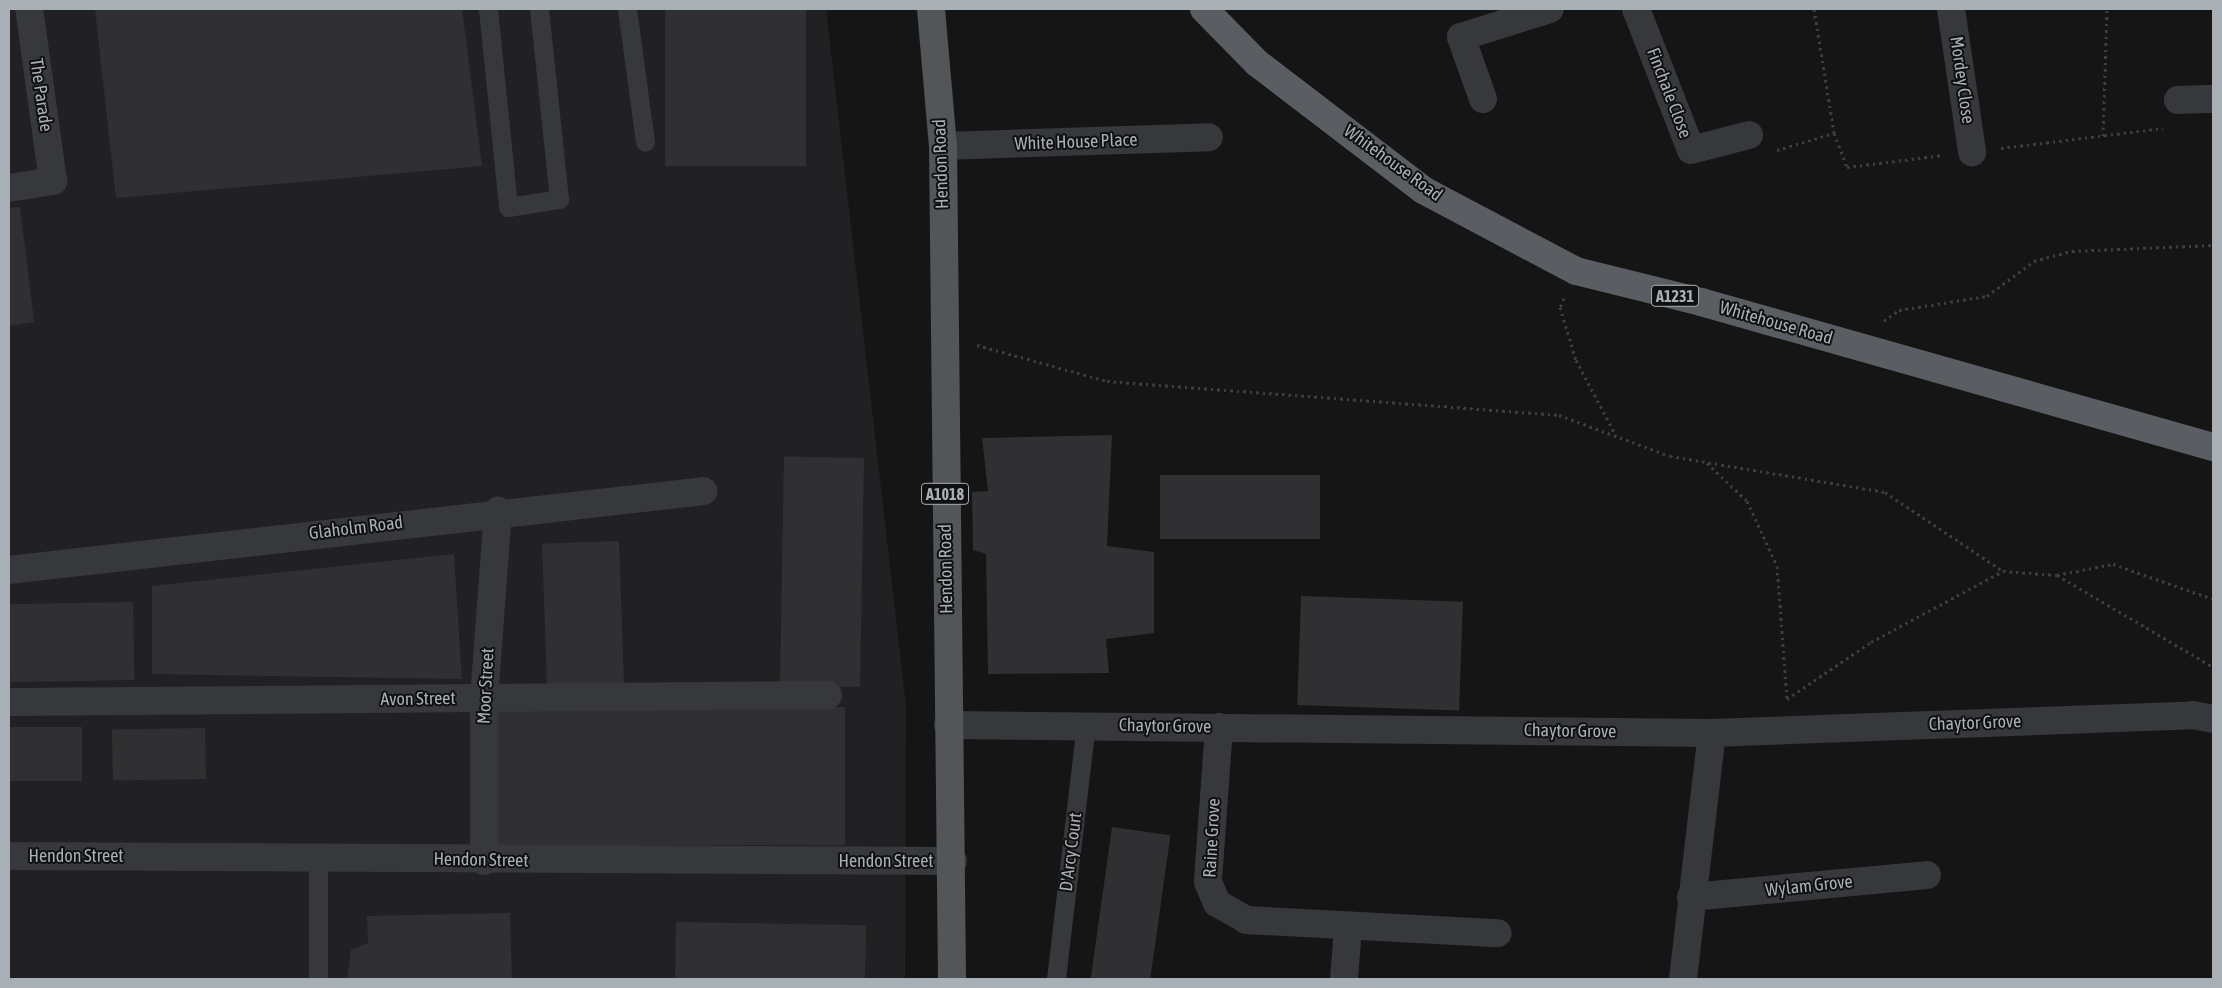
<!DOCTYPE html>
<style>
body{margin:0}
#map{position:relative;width:2222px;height:988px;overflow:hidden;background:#151516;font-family:"Asap Condensed",sans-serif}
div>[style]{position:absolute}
.built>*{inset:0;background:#212123}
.building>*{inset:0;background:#303032;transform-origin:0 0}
.path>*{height:3px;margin-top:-1.5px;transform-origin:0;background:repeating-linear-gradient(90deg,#3c3f42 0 2.5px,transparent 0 6.5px)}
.service>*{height:19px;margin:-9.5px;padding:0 9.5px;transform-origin:9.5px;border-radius:9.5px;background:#36383b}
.minor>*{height:28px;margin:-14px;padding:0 14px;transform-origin:14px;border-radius:14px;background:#36383b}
.primary>*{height:28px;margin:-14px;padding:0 14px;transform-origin:14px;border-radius:14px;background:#525659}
.trunk>*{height:28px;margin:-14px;padding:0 14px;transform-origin:14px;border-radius:14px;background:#5a5e62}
span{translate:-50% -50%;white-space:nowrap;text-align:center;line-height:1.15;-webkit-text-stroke:4px #101011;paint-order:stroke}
.shield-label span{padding:1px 4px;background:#101011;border:1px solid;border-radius:4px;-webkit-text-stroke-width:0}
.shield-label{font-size:16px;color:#a8afb5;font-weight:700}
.street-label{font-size:18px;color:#a8afb5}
.frame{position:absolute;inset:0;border:10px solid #a8afb5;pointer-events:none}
</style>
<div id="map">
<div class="built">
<i style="clip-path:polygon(9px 9px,826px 9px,906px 706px,905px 979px,9px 979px)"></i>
</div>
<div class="building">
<i style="clip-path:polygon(95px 9px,462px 9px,482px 166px,116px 198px)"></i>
<i style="left:665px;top:9px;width:141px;height:157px"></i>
<i style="clip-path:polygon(20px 207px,34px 322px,9px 326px,9px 208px)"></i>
<i style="clip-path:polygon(1112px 435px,1107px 546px,1154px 552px,1154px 633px,1106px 639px,1109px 673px,988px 674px,986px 554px,973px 550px,972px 492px,988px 491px,982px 438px)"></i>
<i style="left:864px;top:458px;width:229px;height:80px;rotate:91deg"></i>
<i style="left:1160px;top:475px;width:160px;height:64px"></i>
<i style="left:619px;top:541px;width:145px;height:77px;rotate:88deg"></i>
<i style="clip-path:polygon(454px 554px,462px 679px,152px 674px,152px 586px)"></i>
<i style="left:1301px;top:596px;width:162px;height:109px;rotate:2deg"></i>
<i style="left:133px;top:602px;width:78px;height:124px;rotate:89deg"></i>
<i style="left:498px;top:707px;width:347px;height:138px"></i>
<i style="left:9px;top:727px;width:73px;height:54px"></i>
<i style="left:205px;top:728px;width:51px;height:93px;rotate:89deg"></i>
<i style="left:1112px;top:827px;width:59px;height:153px;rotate:8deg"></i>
<i style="clip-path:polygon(510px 913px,512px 979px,347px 979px,351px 950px,368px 943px,367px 916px)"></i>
<i style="left:676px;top:922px;width:190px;height:57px;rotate:1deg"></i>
</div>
<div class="path">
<i style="left:1814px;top:9px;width:126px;rotate:80.8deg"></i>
<i style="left:2103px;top:136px;width:127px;rotate:-88.2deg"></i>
<i style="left:2001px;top:148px;width:163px;rotate:-7deg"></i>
<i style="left:1777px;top:150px;width:59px;rotate:-16.6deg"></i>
<i style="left:1834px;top:133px;width:36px;rotate:69deg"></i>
<i style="left:1847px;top:167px;width:97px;rotate:-7.1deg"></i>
<i style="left:1564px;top:298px;width:10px;rotate:114deg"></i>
<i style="left:1560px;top:307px;width:55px;rotate:73.2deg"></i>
<i style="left:1576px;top:360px;width:86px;rotate:62.2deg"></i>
<i style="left:1884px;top:321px;width:19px;rotate:-36deg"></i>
<i style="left:1899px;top:310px;width:89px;rotate:-9deg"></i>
<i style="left:1987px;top:296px;width:59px;rotate:-36.7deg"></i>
<i style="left:2034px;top:261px;width:39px;rotate:-15deg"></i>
<i style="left:2072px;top:251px;width:141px;rotate:-2.4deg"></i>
<i style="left:977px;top:345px;width:135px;rotate:15.5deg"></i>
<i style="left:1107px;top:381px;width:453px;rotate:4.3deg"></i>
<i style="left:1559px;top:415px;width:118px;rotate:20.3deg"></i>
<i style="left:1670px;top:456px;width:218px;rotate:9.5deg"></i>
<i style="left:1885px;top:492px;width:142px;rotate:33.8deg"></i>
<i style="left:2003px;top:571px;width:54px;rotate:4.2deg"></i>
<i style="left:2057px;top:575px;width:57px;rotate:-11.1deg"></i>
<i style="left:2113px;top:564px;width:106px;rotate:19.3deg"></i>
<i style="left:1707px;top:463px;width:55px;rotate:43.5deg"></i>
<i style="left:1747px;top:501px;width:72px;rotate:65.2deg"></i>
<i style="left:1777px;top:566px;width:132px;rotate:85.7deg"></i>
<i style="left:2057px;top:575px;width:181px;rotate:30.5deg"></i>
<i style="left:1787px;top:699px;width:102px;rotate:-34.2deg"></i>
<i style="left:1871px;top:642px;width:150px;rotate:-28.3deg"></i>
</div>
<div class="service">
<i style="left:488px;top:9px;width:199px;rotate:84.2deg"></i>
<i style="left:508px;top:207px;width:52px;rotate:-8.9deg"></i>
<i style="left:559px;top:199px;width:191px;rotate:-96deg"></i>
<i style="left:627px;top:9px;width:134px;rotate:82.3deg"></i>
<i style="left:318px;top:856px;width:123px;rotate:90deg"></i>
<i style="left:1056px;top:979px;width:257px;rotate:-83.3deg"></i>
</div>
<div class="minor">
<i style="left:1636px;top:9px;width:151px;rotate:68.7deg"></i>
<i style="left:1691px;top:150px;width:60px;rotate:-14.5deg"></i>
<i style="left:1951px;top:9px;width:145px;rotate:81.6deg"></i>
<i style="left:1483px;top:99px;width:66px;rotate:-109.5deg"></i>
<i style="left:1461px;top:37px;width:93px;rotate:-17.5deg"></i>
<i style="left:2178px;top:100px;width:35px;rotate:-2deg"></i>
<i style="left:943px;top:146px;width:266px;rotate:-1.9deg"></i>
<i style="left:9px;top:188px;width:45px;rotate:-9deg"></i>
<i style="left:53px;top:181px;width:174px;rotate:-97.9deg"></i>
<i style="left:9px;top:570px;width:699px;rotate:-6.48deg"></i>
<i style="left:9px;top:702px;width:819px;rotate:-0.49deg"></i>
<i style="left:948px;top:725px;width:764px;rotate:0.6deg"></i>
<i style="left:1712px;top:733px;width:481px;rotate:-2.1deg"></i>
<i style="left:2193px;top:715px;width:20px;rotate:11deg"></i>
<i style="left:1219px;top:727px;width:155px;rotate:94.1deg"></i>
<i style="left:1208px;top:882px;width:23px;rotate:67deg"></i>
<i style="left:1217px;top:903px;width:34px;rotate:30deg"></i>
<i style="left:1246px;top:920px;width:252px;rotate:3deg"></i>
<i style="left:9px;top:856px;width:944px;rotate:0.3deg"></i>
<i style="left:484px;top:861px;width:163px;rotate:-90deg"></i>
<i style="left:484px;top:698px;width:188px;rotate:-85.7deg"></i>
<i style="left:1691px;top:897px;width:237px;rotate:-5.3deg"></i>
<i style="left:1344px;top:979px;width:52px;rotate:-85.6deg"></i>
<i style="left:1683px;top:979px;width:248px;rotate:-83.3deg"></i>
</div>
<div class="primary">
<i style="left:931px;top:9px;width:138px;rotate:85deg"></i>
<i style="left:943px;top:146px;width:833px;rotate:89.38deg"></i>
</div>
<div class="trunk">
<i style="left:1204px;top:9px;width:76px;rotate:45.5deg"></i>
<i style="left:1257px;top:63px;width:209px;rotate:37.4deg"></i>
<i style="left:1423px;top:190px;width:173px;rotate:27.9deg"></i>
<i style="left:1576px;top:271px;width:129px;rotate:13.9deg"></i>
<i style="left:1701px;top:302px;width:532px;rotate:15.81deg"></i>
</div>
<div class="shield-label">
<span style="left:1675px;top:296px">A1231</span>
<span style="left:945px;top:494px">A1018</span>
</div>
<div class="street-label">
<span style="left:1962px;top:80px;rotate:82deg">Mordey Close</span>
<span style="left:1669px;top:93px;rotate:69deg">Finchale Close</span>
<span style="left:41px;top:95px;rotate:82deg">The Parade</span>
<span style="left:1076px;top:142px;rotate:-2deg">White House Place</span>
<span style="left:1393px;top:163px;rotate:36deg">Whitehouse Road</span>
<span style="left:941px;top:164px;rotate:-92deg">Hendon Road</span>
<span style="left:1776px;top:323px;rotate:16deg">Whitehouse Road</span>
<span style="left:356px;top:528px;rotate:-7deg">Glaholm Road</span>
<span style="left:946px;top:569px;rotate:-91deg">Hendon Road</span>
<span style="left:486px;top:686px;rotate:-87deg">Moor Street</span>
<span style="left:418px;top:699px;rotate:-1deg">Avon Street</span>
<span style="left:1975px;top:723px;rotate:-2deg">Chaytor Grove</span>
<span style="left:1165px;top:726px;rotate:1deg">Chaytor Grove</span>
<span style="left:1570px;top:731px;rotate:1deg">Chaytor Grove</span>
<span style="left:1212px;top:838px;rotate:-87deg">Raine Grove</span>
<span style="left:1071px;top:852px;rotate:-83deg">D'Arcy Court</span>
<span style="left:76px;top:856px">Hendon Street</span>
<span style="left:481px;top:860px;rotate:1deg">Hendon Street</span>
<span style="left:886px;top:861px">Hendon Street</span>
<span style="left:1809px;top:886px;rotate:-6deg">Wylam Grove</span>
</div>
<div class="frame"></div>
</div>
